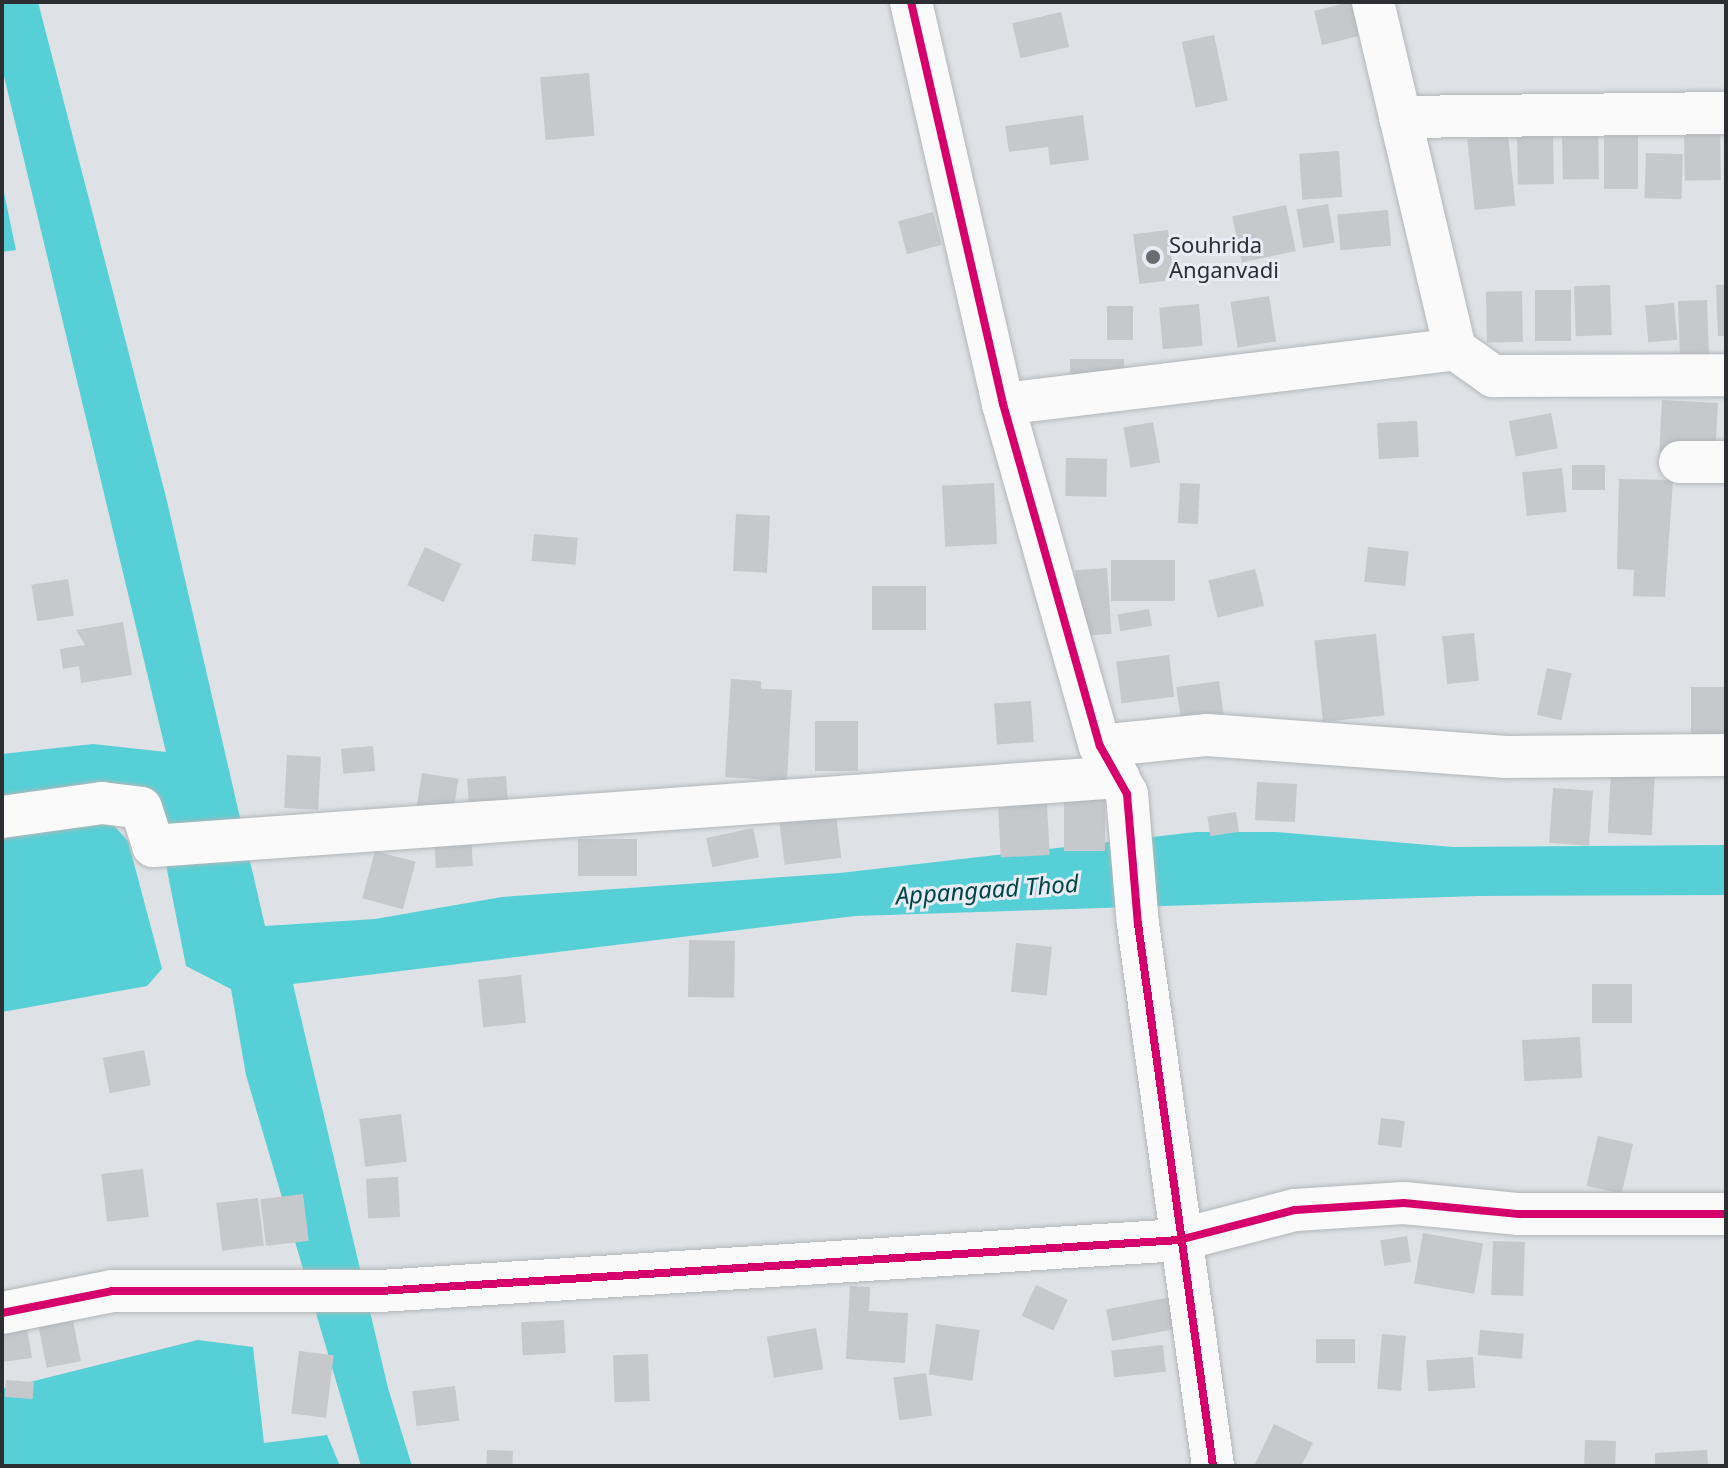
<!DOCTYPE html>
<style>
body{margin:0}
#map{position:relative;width:1728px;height:1468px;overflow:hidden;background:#dee1e5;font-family:"Noto Sans",sans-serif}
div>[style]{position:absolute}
.water>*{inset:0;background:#56d0d6}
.building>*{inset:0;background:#c6c8cc;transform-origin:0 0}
.roads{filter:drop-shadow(0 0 2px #b3b6b8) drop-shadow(0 0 2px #b3b6b8)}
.minor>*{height:42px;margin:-21px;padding:0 21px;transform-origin:21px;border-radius:21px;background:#fafafb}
.cycleway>*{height:8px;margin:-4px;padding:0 4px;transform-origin:4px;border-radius:4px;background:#d6006c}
.dots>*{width:22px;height:22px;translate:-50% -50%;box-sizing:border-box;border:4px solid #e8edf5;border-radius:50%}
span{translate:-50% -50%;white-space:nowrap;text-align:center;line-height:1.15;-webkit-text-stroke:6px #e8edf5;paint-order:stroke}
.poi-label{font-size:22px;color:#2c2e31}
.left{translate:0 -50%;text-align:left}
.water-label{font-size:24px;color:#004649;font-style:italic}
.frame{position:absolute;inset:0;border:4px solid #2c2e31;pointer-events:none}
</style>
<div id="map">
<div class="water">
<i style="clip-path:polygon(2px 2px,38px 2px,166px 497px,265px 926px,375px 919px,502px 897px,840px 873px,1196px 832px,1276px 832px,1453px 847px,1726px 845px,1726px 895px,1478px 896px,855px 916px,293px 984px,388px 1388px,412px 1466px,361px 1466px,246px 1075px,231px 989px,186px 966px,155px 809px,2px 810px,2px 754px,93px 744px,166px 752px,2px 68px)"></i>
<i style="clip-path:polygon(2px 183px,16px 250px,2px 252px)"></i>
<i style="clip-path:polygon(107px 818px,128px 841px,162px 969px,147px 986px,2px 1012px,2px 827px)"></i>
<i style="clip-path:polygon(198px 1340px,253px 1347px,264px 1443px,327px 1435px,340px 1466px,2px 1466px,2px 1389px)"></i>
</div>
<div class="building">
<i style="clip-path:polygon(1349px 2px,1364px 2px,1371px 33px,1322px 45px,1314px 11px)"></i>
<i style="left:1061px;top:12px;width:36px;height:50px;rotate:77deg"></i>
<i style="left:1214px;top:35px;width:67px;height:33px;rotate:78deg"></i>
<i style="left:589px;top:73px;width:63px;height:49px;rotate:85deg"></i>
<i style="clip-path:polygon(1083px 115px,1089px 160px,1050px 165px,1048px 147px,1009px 152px,1005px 126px)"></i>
<i style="left:1598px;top:129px;width:50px;height:36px;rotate:89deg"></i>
<i style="left:1720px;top:130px;width:50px;height:36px;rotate:89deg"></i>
<i style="left:1553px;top:133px;width:51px;height:36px;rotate:89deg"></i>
<i style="left:1508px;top:135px;width:71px;height:41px;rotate:84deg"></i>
<i style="left:1604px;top:136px;width:34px;height:53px"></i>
<i style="left:1339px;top:151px;width:46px;height:40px;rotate:86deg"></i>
<i style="left:1646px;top:153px;width:37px;height:45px;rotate:2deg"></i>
<i style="left:1328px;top:204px;width:39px;height:32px;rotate:80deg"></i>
<i style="left:1286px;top:205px;width:47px;height:55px;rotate:78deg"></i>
<i style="left:1388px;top:210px;width:36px;height:51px;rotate:85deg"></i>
<i style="left:933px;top:212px;width:34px;height:36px;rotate:75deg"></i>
<i style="left:1168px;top:230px;width:50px;height:35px;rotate:83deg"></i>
<i style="left:1610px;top:285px;width:50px;height:36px;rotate:88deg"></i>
<i style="clip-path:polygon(1716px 285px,1726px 285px,1726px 336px,1718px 336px)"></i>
<i style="left:1535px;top:290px;width:36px;height:51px"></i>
<i style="left:1522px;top:291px;width:51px;height:36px;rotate:89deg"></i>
<i style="left:1269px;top:296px;width:46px;height:39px;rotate:81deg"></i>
<i style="left:1707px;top:300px;width:55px;height:29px;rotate:88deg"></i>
<i style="left:1674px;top:303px;width:37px;height:29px;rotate:85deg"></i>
<i style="left:1199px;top:304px;width:42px;height:40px;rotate:85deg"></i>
<i style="left:1107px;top:306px;width:26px;height:34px"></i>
<i style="left:1070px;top:359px;width:54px;height:25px"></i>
<i style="left:1662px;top:400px;width:56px;height:52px;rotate:3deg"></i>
<i style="left:1551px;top:413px;width:36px;height:43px;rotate:79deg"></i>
<i style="left:1417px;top:421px;width:36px;height:40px;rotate:87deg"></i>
<i style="left:1153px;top:422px;width:41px;height:30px;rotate:80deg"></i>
<i style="left:1066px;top:458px;width:41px;height:38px;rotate:1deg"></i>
<i style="left:1572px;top:465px;width:33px;height:25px"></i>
<i style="left:1562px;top:468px;width:44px;height:40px;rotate:84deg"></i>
<i style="clip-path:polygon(1619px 479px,1673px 480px,1665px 597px,1633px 596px,1634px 570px,1617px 569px)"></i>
<i style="left:994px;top:483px;width:61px;height:52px;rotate:87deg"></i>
<i style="left:1180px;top:483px;width:20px;height:40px;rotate:3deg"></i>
<i style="left:736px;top:514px;width:34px;height:57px;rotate:3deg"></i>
<i style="left:534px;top:534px;width:44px;height:27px;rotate:5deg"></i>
<i style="left:425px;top:547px;width:40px;height:42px;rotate:25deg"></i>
<i style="left:1368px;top:547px;width:41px;height:35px;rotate:6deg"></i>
<i style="left:1111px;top:560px;width:64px;height:41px"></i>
<i style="left:1107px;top:568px;width:66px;height:32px;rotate:86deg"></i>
<i style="left:1255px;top:569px;width:38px;height:48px;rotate:76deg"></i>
<i style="left:68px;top:579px;width:37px;height:37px;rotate:81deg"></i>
<i style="left:872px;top:586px;width:54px;height:44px"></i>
<i style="left:1149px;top:609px;width:17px;height:32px;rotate:80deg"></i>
<i style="clip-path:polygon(123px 622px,132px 675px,81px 683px,79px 666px,63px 669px,60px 649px,85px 645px,76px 630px)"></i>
<i style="left:1474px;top:633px;width:48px;height:32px;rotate:84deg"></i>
<i style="left:1376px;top:634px;width:82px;height:62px;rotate:84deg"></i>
<i style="left:1169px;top:655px;width:42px;height:53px;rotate:83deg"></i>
<i style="left:1547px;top:668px;width:25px;height:48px;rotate:12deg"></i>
<i style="clip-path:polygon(731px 679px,761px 681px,761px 689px,792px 690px,787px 781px,725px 777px)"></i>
<i style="left:1219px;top:681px;width:34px;height:43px;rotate:82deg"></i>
<i style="left:1691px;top:687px;width:35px;height:57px"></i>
<i style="left:1031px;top:701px;width:41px;height:37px;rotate:86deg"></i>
<i style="left:858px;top:721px;width:50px;height:43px;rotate:90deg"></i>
<i style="left:373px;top:746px;width:25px;height:32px;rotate:85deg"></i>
<i style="left:287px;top:755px;width:34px;height:53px;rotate:3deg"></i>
<i style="left:1611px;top:771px;width:44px;height:62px;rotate:3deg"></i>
<i style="left:422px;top:773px;width:37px;height:34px;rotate:9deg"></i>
<i style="left:506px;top:776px;width:28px;height:39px;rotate:86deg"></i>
<i style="left:1257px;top:782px;width:40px;height:38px;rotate:3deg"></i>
<i style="left:1553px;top:788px;width:40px;height:55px;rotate:4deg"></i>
<i style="left:1105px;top:797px;width:54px;height:41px;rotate:90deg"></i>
<i style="left:1047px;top:804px;width:51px;height:49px;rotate:87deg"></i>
<i style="left:1236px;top:812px;width:20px;height:29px;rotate:81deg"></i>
<i style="left:836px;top:815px;width:43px;height:57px;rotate:83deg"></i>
<i style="left:753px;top:828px;width:30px;height:48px;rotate:78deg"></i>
<i style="left:471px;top:832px;width:34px;height:37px;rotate:87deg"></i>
<i style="left:578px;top:839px;width:59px;height:37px"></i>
<i style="left:375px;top:851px;width:42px;height:49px;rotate:15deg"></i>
<i style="left:689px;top:940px;width:46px;height:57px;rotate:1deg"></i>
<i style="left:1016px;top:943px;width:36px;height:49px;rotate:6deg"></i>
<i style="left:521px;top:975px;width:48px;height:43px;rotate:84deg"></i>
<i style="left:1592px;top:984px;width:40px;height:39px"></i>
<i style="left:1580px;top:1037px;width:41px;height:58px;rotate:87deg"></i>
<i style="left:144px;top:1050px;width:36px;height:42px;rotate:79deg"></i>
<i style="left:401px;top:1114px;width:48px;height:42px;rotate:83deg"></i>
<i style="left:1381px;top:1118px;width:24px;height:27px;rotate:7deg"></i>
<i style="left:1598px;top:1136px;width:36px;height:51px;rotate:13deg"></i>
<i style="left:143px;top:1169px;width:48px;height:42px;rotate:83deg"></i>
<i style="left:398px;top:1177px;width:40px;height:32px;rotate:87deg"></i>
<i style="left:303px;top:1194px;width:47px;height:43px;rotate:83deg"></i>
<i style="left:258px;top:1198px;width:48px;height:42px;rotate:83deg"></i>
<i style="left:1423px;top:1233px;width:61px;height:51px;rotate:10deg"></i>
<i style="left:1407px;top:1236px;width:26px;height:27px;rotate:81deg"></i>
<i style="left:1493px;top:1241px;width:32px;height:54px;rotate:2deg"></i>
<i style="left:1036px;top:1285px;width:35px;height:34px;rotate:25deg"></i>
<i style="clip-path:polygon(850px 1286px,870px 1287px,869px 1311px,908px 1313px,905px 1363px,846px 1359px)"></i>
<i style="left:1171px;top:1297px;width:32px;height:66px;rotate:79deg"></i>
<i style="left:72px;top:1315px;width:47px;height:35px;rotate:79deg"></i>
<i style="left:564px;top:1320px;width:33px;height:43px;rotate:87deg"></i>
<i style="clip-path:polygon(26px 1322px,32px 1358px,2px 1362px,2px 1325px)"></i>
<i style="left:936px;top:1324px;width:44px;height:51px;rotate:8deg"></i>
<i style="left:816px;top:1328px;width:42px;height:50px;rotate:80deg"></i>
<i style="left:1480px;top:1330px;width:44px;height:25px;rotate:5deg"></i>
<i style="left:1382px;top:1334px;width:24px;height:55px;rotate:5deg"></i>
<i style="left:1316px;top:1339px;width:39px;height:24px"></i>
<i style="left:1163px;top:1345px;width:27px;height:52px;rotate:84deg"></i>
<i style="left:299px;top:1351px;width:35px;height:63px;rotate:7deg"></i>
<i style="left:648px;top:1354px;width:47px;height:35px;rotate:88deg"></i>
<i style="left:1473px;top:1357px;width:31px;height:47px;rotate:86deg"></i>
<i style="left:926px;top:1373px;width:43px;height:33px;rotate:82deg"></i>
<i style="left:6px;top:1380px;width:28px;height:17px;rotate:4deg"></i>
<i style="left:455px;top:1386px;width:35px;height:43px;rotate:83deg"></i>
<i style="clip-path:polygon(1274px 1424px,1313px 1443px,1301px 1466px,1255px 1464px)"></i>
<i style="left:1585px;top:1440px;width:31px;height:26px;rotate:2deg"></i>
<i style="left:487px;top:1450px;width:26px;height:16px;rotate:2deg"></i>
<i style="clip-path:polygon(1707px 1450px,1708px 1466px,1655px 1466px,1655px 1453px)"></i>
</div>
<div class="roads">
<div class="minor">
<i style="left:911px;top:2px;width:412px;rotate:77.1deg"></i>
<i style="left:1003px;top:404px;width:355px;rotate:74.2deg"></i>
<i style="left:1100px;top:746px;width:55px;rotate:60.6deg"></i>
<i style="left:1127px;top:794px;width:130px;rotate:85.2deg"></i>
<i style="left:1138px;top:924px;width:547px;rotate:82.12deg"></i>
<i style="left:1400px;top:117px;width:326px;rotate:-0.7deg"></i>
<i style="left:1455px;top:349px;width:47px;rotate:35.4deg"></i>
<i style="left:1493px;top:376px;width:233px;rotate:-0.2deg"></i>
<i style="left:1003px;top:404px;width:455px;rotate:-6.9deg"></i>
<i style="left:1455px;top:349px;width:357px;rotate:-103.3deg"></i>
<i style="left:1680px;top:462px;width:46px"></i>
<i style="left:1100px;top:746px;width:108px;rotate:-5.9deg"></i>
<i style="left:1207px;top:735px;width:300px;rotate:4.2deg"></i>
<i style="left:1506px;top:757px;width:220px;rotate:-0.5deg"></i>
<i style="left:2px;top:817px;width:101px;rotate:-8deg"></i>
<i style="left:102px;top:803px;width:39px;rotate:7deg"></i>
<i style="left:141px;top:808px;width:40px;rotate:72deg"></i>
<i style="left:153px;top:846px;width:968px;rotate:-4.09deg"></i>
<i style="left:2px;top:1313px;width:112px;rotate:-11.3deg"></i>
<i style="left:112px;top:1291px;width:268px"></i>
<i style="left:380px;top:1291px;width:801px;rotate:-3.65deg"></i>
<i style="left:1179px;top:1240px;width:120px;rotate:-14.5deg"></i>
<i style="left:1295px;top:1210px;width:109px;rotate:-3.7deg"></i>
<i style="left:1404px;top:1203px;width:116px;rotate:5.5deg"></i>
<i style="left:1519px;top:1214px;width:207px"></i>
</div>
</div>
<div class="cycleway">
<i style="left:911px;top:2px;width:412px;rotate:77.1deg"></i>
<i style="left:1003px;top:404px;width:355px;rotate:74.2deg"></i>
<i style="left:1100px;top:746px;width:55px;rotate:60.6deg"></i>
<i style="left:1127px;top:794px;width:130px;rotate:85.2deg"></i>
<i style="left:1138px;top:924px;width:547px;rotate:82.12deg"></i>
<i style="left:2px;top:1313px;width:112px;rotate:-11.3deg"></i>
<i style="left:112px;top:1291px;width:268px"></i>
<i style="left:380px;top:1291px;width:801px;rotate:-3.65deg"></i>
<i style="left:1179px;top:1240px;width:120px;rotate:-14.5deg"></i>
<i style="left:1295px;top:1210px;width:109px;rotate:-3.7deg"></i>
<i style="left:1404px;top:1203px;width:116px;rotate:5.5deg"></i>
<i style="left:1519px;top:1214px;width:207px"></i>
</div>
<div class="dots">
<i style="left:1153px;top:257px;background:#6a6d70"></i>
</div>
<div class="poi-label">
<span class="left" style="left:1169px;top:257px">Souhrida<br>Anganvadi</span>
</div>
<div class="water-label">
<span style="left:987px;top:889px;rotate:-4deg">Appangaad Thod</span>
</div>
<div class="frame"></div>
</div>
